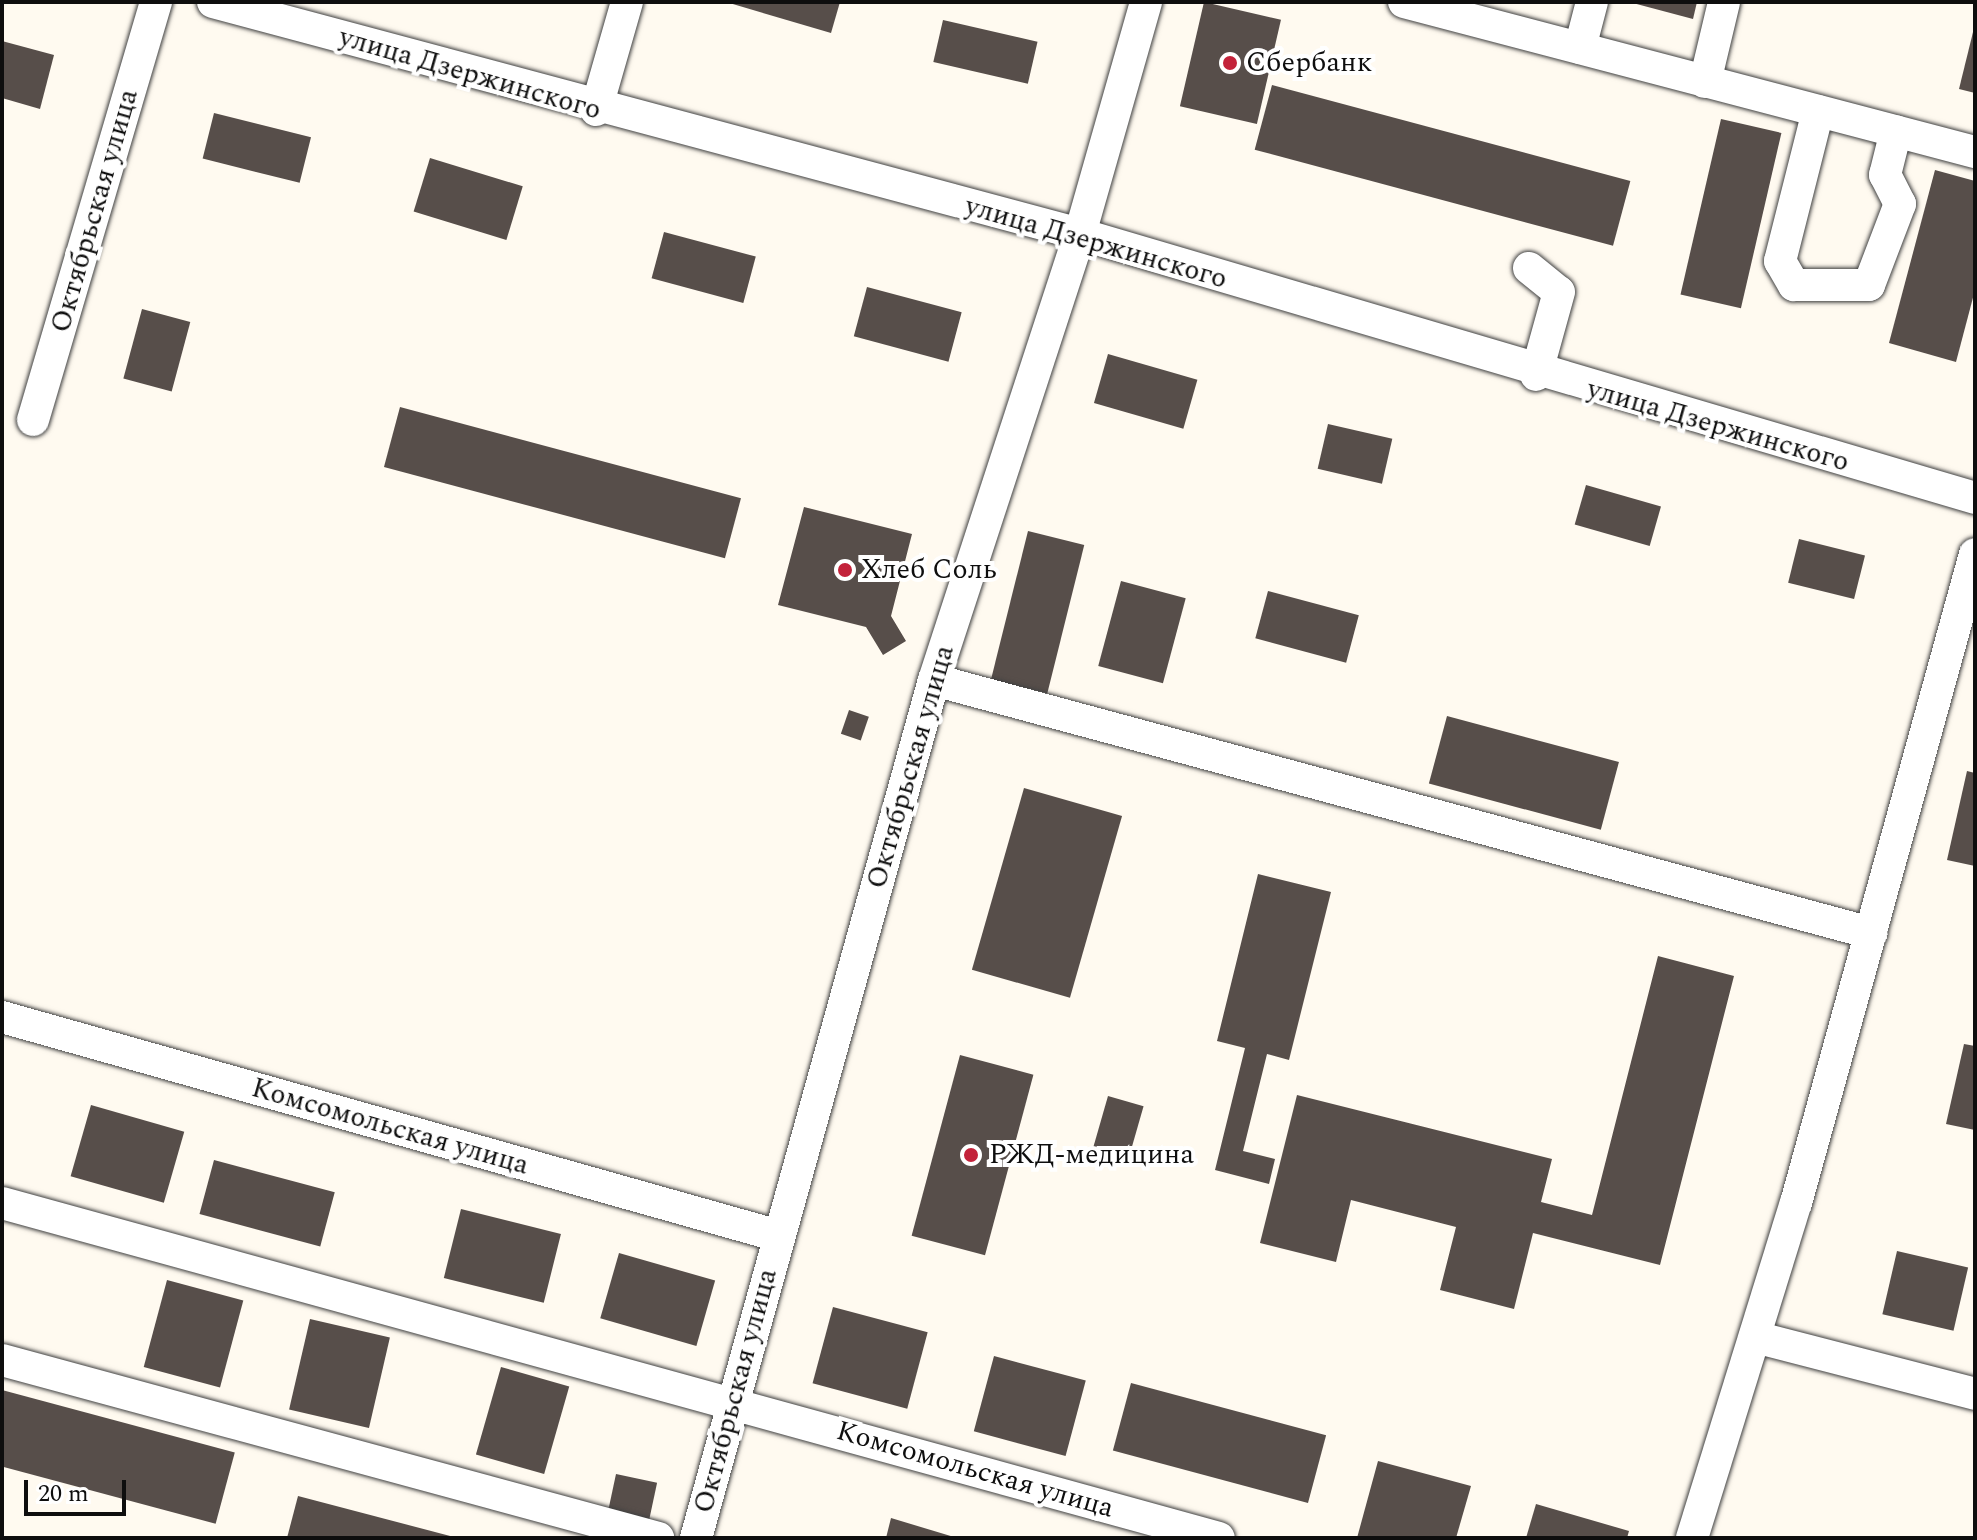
<!DOCTYPE html>
<meta charset="utf-8">
<style>
body{margin:0}
#map{position:relative;width:1977px;height:1540px;overflow:hidden;background:#fffaf0;font-family:Spectral,serif}
div>[style]{position:absolute}
.building>*{inset:0;background:#574e4a;transform-origin:0 0}
.roads{filter:drop-shadow(0 0 2px #414141) drop-shadow(0 0 2px #414141)}
.minor>*{height:32px;margin:-16px;padding:0 16px;transform-origin:16px;border-radius:16px;background:#fff}
.dots>*{width:22px;height:22px;translate:-50% -50%;box-sizing:border-box;border:4px solid #fff;border-radius:50%}
span{translate:-50% -50%;white-space:nowrap;text-align:center;line-height:1.15;-webkit-text-stroke:8px #fff;paint-order:stroke}
.poi-label{font-size:28px;color:#0e0e0e}
.left{translate:0 -50%;text-align:left}
.street-label{font-size:28px;color:#0e0e0e}
.frame{position:absolute;inset:0;border:4px solid #0e0e0e;pointer-events:none}
.scale{position:absolute;left:24px;top:1480px;width:102px;height:36px;box-sizing:border-box;border:4px solid #0e0e0e;border-top:0;padding-left:10px;font-size:24px;line-height:28px;white-space:nowrap;color:#0e0e0e;-webkit-text-stroke:6px #fff;paint-order:stroke}
</style>
<div id="map">
<div class="building">
<i style="clip-path:polygon(726px 2px,840px 2px,831px 33px)"></i>
<i style="left:1204px;top:2px;width:79px;height:107px;rotate:13deg"></i>
<i style="clip-path:polygon(1629px 2px,1697px 2px,1693px 19px)"></i>
<i style="left:943px;top:20px;width:97px;height:43px;rotate:13deg"></i>
<i style="clip-path:polygon(1974px 28px,1975px 28px,1975px 93px,1959px 89px)"></i>
<i style="clip-path:polygon(2px 41px,54px 55px,40px 109px,2px 98px)"></i>
<i style="left:1272px;top:85px;width:371px;height:67px;rotate:15deg"></i>
<i style="left:214px;top:113px;width:100px;height:47px;rotate:14deg"></i>
<i style="left:1721px;top:119px;width:62px;height:180px;rotate:13deg"></i>
<i style="left:430px;top:158px;width:97px;height:56px;rotate:17deg"></i>
<i style="clip-path:polygon(1935px 170px,1975px 181px,1975px 290px,1956px 362px,1889px 343px)"></i>
<i style="left:664px;top:232px;width:95px;height:48px;rotate:15deg"></i>
<i style="left:867px;top:287px;width:98px;height:51px;rotate:15deg"></i>
<i style="left:142px;top:309px;width:50px;height:72px;rotate:15deg"></i>
<i style="left:1108px;top:354px;width:93px;height:51px;rotate:16deg"></i>
<i style="left:400px;top:407px;width:353px;height:62px;rotate:15deg"></i>
<i style="left:1328px;top:424px;width:66px;height:46px;rotate:13deg"></i>
<i style="left:1586px;top:485px;width:78px;height:41px;rotate:16deg"></i>
<i style="clip-path:polygon(804px 507px,912px 534px,891px 616px,906px 641px,883px 655px,866px 627px,778px 605px)"></i>
<i style="left:1028px;top:531px;width:58px;height:153px;rotate:14deg"></i>
<i style="left:1799px;top:539px;width:68px;height:45px;rotate:14deg"></i>
<i style="left:1121px;top:581px;width:67px;height:88px;rotate:15deg"></i>
<i style="left:1268px;top:591px;width:94px;height:49px;rotate:15deg"></i>
<i style="left:849px;top:710px;width:21px;height:25px;rotate:19deg"></i>
<i style="left:1447px;top:716px;width:178px;height:70px;rotate:15deg"></i>
<i style="clip-path:polygon(1967px 771px,1975px 773px,1975px 866px,1947px 860px)"></i>
<i style="left:1024px;top:788px;width:102px;height:189px;rotate:16deg"></i>
<i style="clip-path:polygon(1258px 874px,1331px 892px,1289px 1060px,1267px 1054px,1243px 1151px,1275px 1159px,1269px 1184px,1215px 1170px,1245px 1048px,1217px 1041px)"></i>
<i style="clip-path:polygon(1658px 956px,1734px 976px,1660px 1265px,1533px 1233px,1514px 1309px,1440px 1290px,1456px 1227px,1351px 1200px,1336px 1262px,1260px 1243px,1297px 1095px,1552px 1159px,1541px 1202px,1592px 1215px)"></i>
<i style="clip-path:polygon(1964px 1044px,1975px 1046px,1975px 1130px,1946px 1124px)"></i>
<i style="left:960px;top:1055px;width:76px;height:187px;rotate:15deg"></i>
<i style="left:1108px;top:1096px;width:37px;height:56px;rotate:16deg"></i>
<i style="left:91px;top:1105px;width:97px;height:74px;rotate:16deg"></i>
<i style="left:214px;top:1160px;width:125px;height:56px;rotate:15deg"></i>
<i style="left:461px;top:1209px;width:103px;height:71px;rotate:14deg"></i>
<i style="left:1897px;top:1251px;width:73px;height:65px;rotate:13deg"></i>
<i style="left:619px;top:1253px;width:100px;height:68px;rotate:16deg"></i>
<i style="left:167px;top:1280px;width:79px;height:90px;rotate:15deg"></i>
<i style="left:833px;top:1307px;width:98px;height:79px;rotate:15deg"></i>
<i style="left:310px;top:1319px;width:82px;height:93px;rotate:13deg"></i>
<i style="left:994px;top:1356px;width:95px;height:78px;rotate:15deg"></i>
<i style="left:501px;top:1367px;width:71px;height:91px;rotate:16deg"></i>
<i style="left:1131px;top:1383px;width:202px;height:70px;rotate:15deg"></i>
<i style="left:2px;top:1390px;width:241px;height:74px;rotate:15deg"></i>
<i style="clip-path:polygon(1378px 1461px,1471px 1486px,1456px 1538px,1357px 1538px)"></i>
<i style="left:616px;top:1474px;width:42px;height:41px;rotate:12deg"></i>
<i style="clip-path:polygon(298px 1496px,454px 1537px,454px 1538px,287px 1538px)"></i>
<i style="clip-path:polygon(1536px 1504px,1629px 1531px,1627px 1538px,1526px 1538px)"></i>
<i style="clip-path:polygon(891px 1518px,954px 1537px,953px 1538px,886px 1538px)"></i>
</div>
<div class="roads">
<div class="minor">
<i style="left:213px;top:2px;width:898px;rotate:14.98deg"></i>
<i style="left:1080px;top:234px;width:933px;rotate:16.43deg"></i>
<i style="left:1404px;top:2px;width:590px;rotate:14.72deg"></i>
<i style="left:1580px;top:48px;width:48px;rotate:-75.4deg"></i>
<i style="left:1705px;top:82px;width:82px;rotate:-76.6deg"></i>
<i style="left:596px;top:110px;width:112px;rotate:-74deg"></i>
<i style="left:1818px;top:111px;width:155px;rotate:104.2deg"></i>
<i style="left:1780px;top:261px;width:28px;rotate:60deg"></i>
<i style="left:1794px;top:285px;width:75px"></i>
<i style="left:1869px;top:285px;width:87px;rotate:-69.1deg"></i>
<i style="left:1900px;top:204px;width:33px;rotate:-117deg"></i>
<i style="left:1885px;top:175px;width:45px;rotate:-76deg"></i>
<i style="left:1529px;top:268px;width:38px;rotate:39deg"></i>
<i style="left:1559px;top:292px;width:86px;rotate:105.5deg"></i>
<i style="left:33px;top:420px;width:436px;rotate:-73.6deg"></i>
<i style="left:934px;top:680px;width:971px;rotate:15.11deg"></i>
<i style="left:2px;top:1017px;width:807px;rotate:15.74deg"></i>
<i style="left:2px;top:1203px;width:1262px;rotate:15.39deg"></i>
<i style="left:1755px;top:1337px;width:227px;rotate:14.5deg"></i>
<i style="left:2px;top:1360px;width:680px;rotate:15.18deg"></i>
<i style="left:696px;top:1538px;width:890px;rotate:-74.5deg"></i>
<i style="left:934px;top:680px;width:469px;rotate:-71.9deg"></i>
<i style="left:1080px;top:234px;width:241px;rotate:-74.1deg"></i>
<i style="left:1692px;top:1538px;width:351px;rotate:-72.8deg"></i>
<i style="left:1796px;top:1203px;width:673px;rotate:-74.58deg"></i>
</div>
</div>
<div class="dots">
<i style="left:1230px;top:63px;background:#c3223a"></i>
<i style="left:845px;top:570px;background:#c3223a"></i>
<i style="left:971px;top:1155px;background:#c3223a"></i>
</div>
<div class="poi-label">
<span class="left" style="left:1246px;top:63px">Сбербанк</span>
<span class="left" style="left:861px;top:570px">Хлеб Соль</span>
<span class="left" style="left:989px;top:1155px">РЖД-медицина</span>
</div>
<div class="street-label">
<span style="left:470px;top:74px;rotate:16deg">улица Дзержинского</span>
<span style="left:95px;top:211px;rotate:-74deg">Октябрьская улица</span>
<span style="left:1096px;top:243px;rotate:16deg">улица Дзержинского</span>
<span style="left:1718px;top:426px;rotate:16deg">улица Дзержинского</span>
<span style="left:911px;top:767px;rotate:-74deg">Октябрьская улица</span>
<span style="left:390px;top:1127px;rotate:16deg">Комсомольская улица</span>
<span style="left:736px;top:1391px;rotate:-75deg">Октябрьская улица</span>
<span style="left:975px;top:1470px;rotate:16deg">Комсомольская улица</span>
</div>
<div class="frame"></div>
<div class="scale">20 m</div>
</div>
